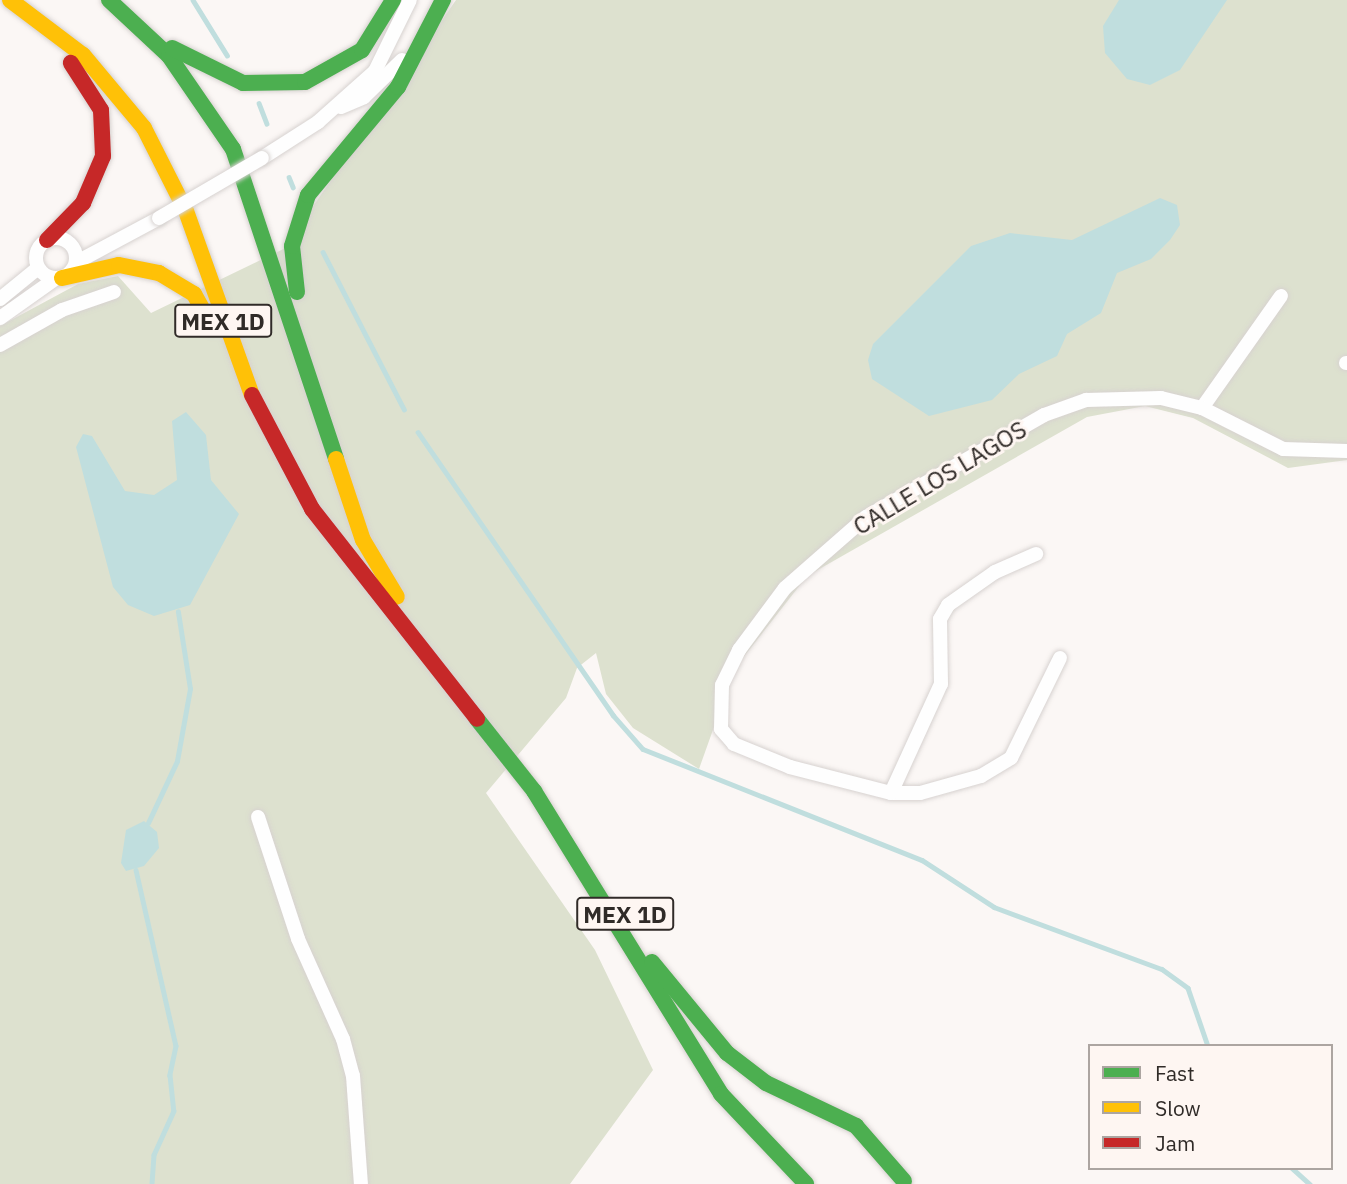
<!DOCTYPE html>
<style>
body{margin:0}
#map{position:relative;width:1347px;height:1184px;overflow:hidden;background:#fbf7f5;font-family:"IBM Plex Sans",sans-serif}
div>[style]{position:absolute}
.green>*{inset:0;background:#dde1cf}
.water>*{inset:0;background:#c0dede}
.stream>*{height:4.5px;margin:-2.25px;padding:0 2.25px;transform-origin:2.25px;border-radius:2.25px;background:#c0dede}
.roads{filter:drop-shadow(0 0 2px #d7d2d0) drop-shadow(0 0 2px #d7d2d0)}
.street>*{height:14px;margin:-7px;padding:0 7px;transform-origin:7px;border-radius:7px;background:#fefefe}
.street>.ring{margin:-7px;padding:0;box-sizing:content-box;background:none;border:14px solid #fefefe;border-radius:50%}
.fast>*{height:16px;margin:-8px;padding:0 8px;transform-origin:8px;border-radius:8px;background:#4caf50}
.slow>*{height:16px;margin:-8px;padding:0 8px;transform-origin:8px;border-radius:8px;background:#ffc107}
.jam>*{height:16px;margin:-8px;padding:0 8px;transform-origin:8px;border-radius:8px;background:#c62828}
.bridges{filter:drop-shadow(0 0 2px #d7d2d0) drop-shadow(0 0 2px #d7d2d0)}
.street-bridge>*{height:14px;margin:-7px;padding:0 7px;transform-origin:7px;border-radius:7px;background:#fefefe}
span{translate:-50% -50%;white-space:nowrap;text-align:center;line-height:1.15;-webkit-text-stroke:6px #fef6f2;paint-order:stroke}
.shield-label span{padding:2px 5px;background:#fef6f2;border:2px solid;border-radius:5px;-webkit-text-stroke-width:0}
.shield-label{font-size:23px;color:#302b28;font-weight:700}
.street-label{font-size:24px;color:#302b28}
.legend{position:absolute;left:1088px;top:1044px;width:245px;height:126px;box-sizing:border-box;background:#fef6f2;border:2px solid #aca5a1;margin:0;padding:9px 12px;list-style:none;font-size:21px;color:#302b28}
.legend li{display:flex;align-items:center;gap:14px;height:35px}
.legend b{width:35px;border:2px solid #aca5a1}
</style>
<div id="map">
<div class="green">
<i style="clip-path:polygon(456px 0,1347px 0,1347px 460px,1288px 468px,1193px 418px,1145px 406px,1087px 417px,807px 576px,735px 668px,699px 769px,633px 728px,606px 694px,596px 653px,577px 668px,566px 698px,486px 793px,595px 950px,653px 1070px,570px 1184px,0 1184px,0 326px,78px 284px,118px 276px,151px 313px,298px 242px,309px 212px)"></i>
</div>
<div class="water">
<i style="clip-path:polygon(1119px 0,1227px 0,1180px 70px,1150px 85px,1127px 79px,1105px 53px,1103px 26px)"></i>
<i style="clip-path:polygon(1160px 198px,1177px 205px,1180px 225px,1170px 240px,1151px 259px,1117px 273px,1101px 313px,1067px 334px,1057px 356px,1019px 374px,992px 400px,929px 416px,872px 379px,868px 360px,873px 344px,971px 246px,1010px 233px,1072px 240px)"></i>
<i style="clip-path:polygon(186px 412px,206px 435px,211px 480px,239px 514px,190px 605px,154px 616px,128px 605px,113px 587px,76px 447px,83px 434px,92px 436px,125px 491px,154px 495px,177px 480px,172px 421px)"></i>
<i style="clip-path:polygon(144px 821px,157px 832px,159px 848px,144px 866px,126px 871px,121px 863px,126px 830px)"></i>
</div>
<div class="stream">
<i style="left:193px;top:0;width:65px;rotate:58.3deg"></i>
<i style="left:259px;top:103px;width:22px;rotate:69deg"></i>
<i style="left:289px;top:177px;width:11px;rotate:68deg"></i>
<i style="left:323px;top:252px;width:177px;rotate:62.7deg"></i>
<i style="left:418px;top:432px;width:344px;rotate:55.4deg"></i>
<i style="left:613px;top:715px;width:45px;rotate:48.6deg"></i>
<i style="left:643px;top:749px;width:300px;rotate:21.7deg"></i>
<i style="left:922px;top:860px;width:86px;rotate:33.1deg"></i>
<i style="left:994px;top:907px;width:179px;rotate:20.3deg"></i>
<i style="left:1162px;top:969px;width:32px;rotate:36deg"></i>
<i style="left:1188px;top:988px;width:61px;rotate:71deg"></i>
<i style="left:148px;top:823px;width:68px;rotate:-64.9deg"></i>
<i style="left:177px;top:761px;width:73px;rotate:-79.8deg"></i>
<i style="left:190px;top:689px;width:78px;rotate:-98.9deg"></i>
<i style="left:136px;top:870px;width:180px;rotate:77.2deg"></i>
<i style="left:176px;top:1046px;width:30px;rotate:102deg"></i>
<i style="left:170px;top:1075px;width:36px;rotate:84deg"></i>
<i style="left:174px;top:1111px;width:48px;rotate:114.4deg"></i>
<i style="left:154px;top:1155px;width:29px;rotate:94deg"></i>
<i style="left:1292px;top:1168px;width:24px;rotate:42deg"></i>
</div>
<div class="roads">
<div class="street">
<i style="left:341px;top:107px;width:25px;rotate:-23deg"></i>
<i style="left:364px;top:97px;width:53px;rotate:-44.2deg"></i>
<i style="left:262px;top:158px;width:67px;rotate:-32.7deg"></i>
<i style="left:318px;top:122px;width:76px;rotate:-41.8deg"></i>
<i style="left:375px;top:71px;width:79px;rotate:-63.8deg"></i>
<i class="ring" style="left:36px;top:238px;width:26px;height:26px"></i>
<i style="left:77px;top:262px;width:93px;rotate:-28.2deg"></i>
<i style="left:0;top:299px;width:49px;rotate:-39.2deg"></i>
<i style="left:0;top:318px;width:67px;rotate:-35.3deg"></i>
<i style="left:0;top:345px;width:71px;rotate:-29.4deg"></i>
<i style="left:62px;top:310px;width:55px;rotate:-19.1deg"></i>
<i style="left:1346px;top:363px;width:1px"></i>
<i style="left:1202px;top:408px;width:137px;rotate:-54.8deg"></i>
<i style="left:1060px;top:658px;width:111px;rotate:116.1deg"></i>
<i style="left:1011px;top:758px;width:35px;rotate:149deg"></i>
<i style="left:981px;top:776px;width:63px;rotate:164.4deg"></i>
<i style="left:920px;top:793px;width:29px;rotate:180deg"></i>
<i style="left:891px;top:793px;width:104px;rotate:-165.6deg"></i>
<i style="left:790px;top:767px;width:61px;rotate:-157.7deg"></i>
<i style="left:734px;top:744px;width:20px;rotate:-131deg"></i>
<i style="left:721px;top:729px;width:44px;rotate:-88.7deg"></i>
<i style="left:722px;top:685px;width:39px;rotate:-64deg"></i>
<i style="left:739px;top:650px;width:77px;rotate:-53.4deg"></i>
<i style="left:785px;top:588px;width:108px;rotate:-41.2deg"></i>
<i style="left:866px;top:517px;width:205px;rotate:-29.8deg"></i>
<i style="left:1044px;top:415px;width:45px;rotate:-19.7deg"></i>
<i style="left:1086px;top:400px;width:75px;rotate:-1.5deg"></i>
<i style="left:1161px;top:398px;width:42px;rotate:13.7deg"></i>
<i style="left:1202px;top:408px;width:91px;rotate:26.8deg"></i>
<i style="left:1283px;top:449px;width:64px;rotate:1.8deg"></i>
<i style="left:891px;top:793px;width:120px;rotate:-65.4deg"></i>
<i style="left:941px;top:684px;width:65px;rotate:-90.9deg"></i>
<i style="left:940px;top:619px;width:16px;rotate:-60deg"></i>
<i style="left:948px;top:605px;width:57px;rotate:-35.1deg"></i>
<i style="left:995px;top:572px;width:45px;rotate:-23.7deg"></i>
<i style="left:258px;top:817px;width:128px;rotate:71.8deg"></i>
<i style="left:298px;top:939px;width:110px;rotate:65.8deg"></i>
<i style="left:343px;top:1039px;width:38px;rotate:75deg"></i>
<i style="left:353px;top:1076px;width:108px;rotate:85.8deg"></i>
</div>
<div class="fast">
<i style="left:109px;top:0;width:82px;rotate:43deg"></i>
<i style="left:169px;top:56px;width:113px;rotate:55.5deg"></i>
<i style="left:233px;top:149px;width:327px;rotate:71.6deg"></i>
<i style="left:172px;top:48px;width:79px;rotate:26.2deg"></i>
<i style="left:243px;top:83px;width:62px;rotate:-0.9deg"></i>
<i style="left:305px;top:82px;width:65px;rotate:-29.3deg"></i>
<i style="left:362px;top:50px;width:59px;rotate:-58.2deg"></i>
<i style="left:297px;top:292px;width:46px;rotate:-96.2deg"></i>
<i style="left:292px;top:246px;width:53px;rotate:-72.6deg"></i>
<i style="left:308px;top:195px;width:141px;rotate:-50.2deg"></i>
<i style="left:398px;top:87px;width:98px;rotate:-62.7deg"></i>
<i style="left:477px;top:719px;width:92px;rotate:51.6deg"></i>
<i style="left:534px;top:791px;width:356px;rotate:58.3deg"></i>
<i style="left:721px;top:1094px;width:124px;rotate:46.6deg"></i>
<i style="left:652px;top:962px;width:118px;rotate:50.5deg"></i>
<i style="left:727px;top:1053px;width:49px;rotate:37.6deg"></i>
<i style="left:766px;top:1083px;width:100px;rotate:25.5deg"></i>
<i style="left:856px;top:1126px;width:73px;rotate:48.9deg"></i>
</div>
<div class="slow">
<i style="left:10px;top:0;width:91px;rotate:37deg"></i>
<i style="left:83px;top:55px;width:95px;rotate:50.1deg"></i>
<i style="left:144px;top:128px;width:93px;rotate:63.2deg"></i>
<i style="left:186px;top:211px;width:195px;rotate:70.3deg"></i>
<i style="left:62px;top:278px;width:58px;rotate:-12.8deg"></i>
<i style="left:119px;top:265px;width:41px;rotate:11.3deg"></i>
<i style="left:159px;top:273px;width:41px;rotate:31deg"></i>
<i style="left:194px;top:294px;width:38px;rotate:61deg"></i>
<i style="left:336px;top:459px;width:85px;rotate:71.6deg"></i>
<i style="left:363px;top:540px;width:66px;rotate:59.2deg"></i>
</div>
<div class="jam">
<i style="left:47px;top:240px;width:52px;rotate:-45.8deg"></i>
<i style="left:83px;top:203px;width:51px;rotate:-66.9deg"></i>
<i style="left:103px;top:156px;width:46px;rotate:-92.5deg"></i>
<i style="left:101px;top:110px;width:56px;rotate:-122.6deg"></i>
<i style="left:252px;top:395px;width:129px;rotate:62.2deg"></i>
<i style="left:312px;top:509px;width:267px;rotate:51.8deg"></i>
</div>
</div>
<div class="bridges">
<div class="street-bridge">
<i style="left:159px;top:218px;width:119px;rotate:-30.2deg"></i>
</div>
</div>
<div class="shield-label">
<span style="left:223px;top:321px">MEX 1D</span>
<span style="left:625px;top:914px">MEX 1D</span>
</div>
<div class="street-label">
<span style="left:940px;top:478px;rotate:-31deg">CALLE LOS LAGOS</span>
</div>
<ul class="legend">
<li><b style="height:9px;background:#4caf50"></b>Fast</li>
<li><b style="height:9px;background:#ffc107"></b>Slow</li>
<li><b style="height:9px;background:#c62828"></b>Jam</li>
</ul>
</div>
